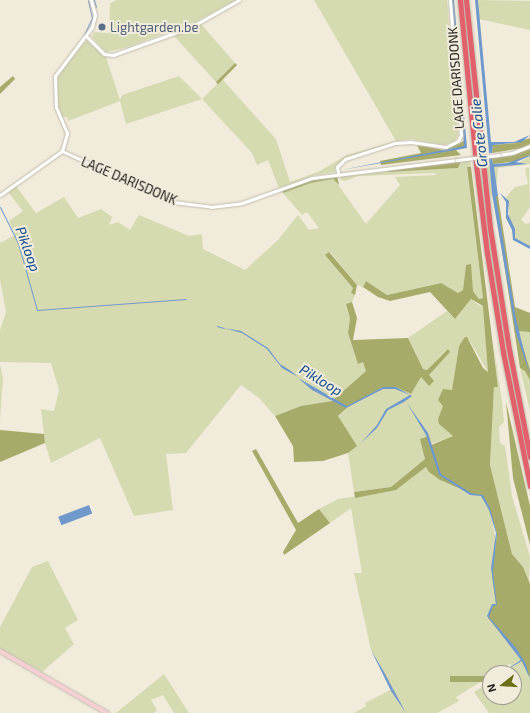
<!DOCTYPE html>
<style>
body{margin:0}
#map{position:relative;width:530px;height:713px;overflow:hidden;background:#f1ebdc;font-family:"Exo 2",sans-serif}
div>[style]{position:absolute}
.green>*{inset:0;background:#d6dab1}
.forest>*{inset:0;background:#a7ab6a;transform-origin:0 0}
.water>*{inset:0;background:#7099cb;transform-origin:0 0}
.stream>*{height:1px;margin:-0.5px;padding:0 0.5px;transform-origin:0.5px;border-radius:0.5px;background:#7099cb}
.roads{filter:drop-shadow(0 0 1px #c2bcad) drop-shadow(0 0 1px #c2bcad)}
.street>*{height:3px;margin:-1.5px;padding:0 1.5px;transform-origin:1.5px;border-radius:1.5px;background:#fff}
.secondary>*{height:4px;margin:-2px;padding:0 2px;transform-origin:2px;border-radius:2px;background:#f6cfd3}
.highway>*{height:5px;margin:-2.5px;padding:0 2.5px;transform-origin:2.5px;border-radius:2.5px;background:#e2606c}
.bridges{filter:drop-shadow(0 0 1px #c2bcad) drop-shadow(0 0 1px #c2bcad)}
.street-bridge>*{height:3px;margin:-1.5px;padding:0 1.5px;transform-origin:1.5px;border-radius:1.5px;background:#fff}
.dots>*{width:11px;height:11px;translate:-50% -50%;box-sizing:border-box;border:2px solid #f1ebdc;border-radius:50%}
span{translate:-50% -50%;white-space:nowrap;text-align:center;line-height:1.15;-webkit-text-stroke:4px #f1ebdc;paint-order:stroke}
.service-label{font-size:13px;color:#4e5e75}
.left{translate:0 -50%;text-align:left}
.street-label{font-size:13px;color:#24221d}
.water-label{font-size:14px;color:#134d8a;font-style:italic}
.north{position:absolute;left:482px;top:665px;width:40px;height:40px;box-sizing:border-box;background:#f1ebdc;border:1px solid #9f9b90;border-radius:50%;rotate:253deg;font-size:11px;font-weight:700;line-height:16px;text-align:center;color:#24221d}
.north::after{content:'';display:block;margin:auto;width:14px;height:18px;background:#6a6f15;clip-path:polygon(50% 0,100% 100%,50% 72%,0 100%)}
</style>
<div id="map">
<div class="green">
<i style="clip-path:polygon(116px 0,236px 0,195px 22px,125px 48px,106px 52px,92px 37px,94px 32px,109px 33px,110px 4px)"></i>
<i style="clip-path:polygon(314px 0,447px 0,458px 134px,455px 141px,444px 145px,411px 139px,397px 141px,346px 158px,336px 165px,335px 172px,315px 175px,279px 188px,268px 160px,257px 165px,252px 153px,202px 99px,126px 124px,120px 101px,68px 121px,67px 117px,62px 117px,57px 104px,58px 73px,87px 40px,106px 57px,120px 100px,122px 95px,179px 76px,202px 99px,222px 79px,276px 139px,290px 182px,318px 172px,347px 155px,396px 141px)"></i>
<i style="clip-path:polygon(478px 0,530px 1px,530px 30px,479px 19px)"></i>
<i style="clip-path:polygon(201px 24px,235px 63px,216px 82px,174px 36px)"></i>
<i style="clip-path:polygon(530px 156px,530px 164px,498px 168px,496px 191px,494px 166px,517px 164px)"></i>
<i style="clip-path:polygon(489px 158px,493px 191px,491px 197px,485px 159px)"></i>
<i style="clip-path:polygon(479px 159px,493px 263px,530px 475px,501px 322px,484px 214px)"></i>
<i style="clip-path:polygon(470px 160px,471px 167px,467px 168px,483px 298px,479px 299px,473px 291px,466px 265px,463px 290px,458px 293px,440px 283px,387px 295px,366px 281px,363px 287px,357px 285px,330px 252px,326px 255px,353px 288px,351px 293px,355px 295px,352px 302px,346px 304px,350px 318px,348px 333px,358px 363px,364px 362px,366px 371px,332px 401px,301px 406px,275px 416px,259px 398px,241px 385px,186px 453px,166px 454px,173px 510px,134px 516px,100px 438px,51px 463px,45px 443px,41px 409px,54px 411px,59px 390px,51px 363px,0 362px,0 330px,6px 312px,0 280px,0 243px,15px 235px,9px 221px,23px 211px,8px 192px,16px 186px,36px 213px,64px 197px,78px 218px,101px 209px,112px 217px,109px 225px,118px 222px,130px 230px,139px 215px,189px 236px,202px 234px,203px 249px,245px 270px,278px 240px,298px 215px,309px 230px,319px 228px,307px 212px,302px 215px,283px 193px,311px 183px,334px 179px,366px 224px,400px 185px,395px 177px,436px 175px,435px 173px,358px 176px,345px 181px,341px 180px,340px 176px,388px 169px,388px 172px,458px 168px,461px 161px)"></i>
<i style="clip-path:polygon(529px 167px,530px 207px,521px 220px,526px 224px,530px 223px,530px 246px,515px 238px,509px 218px,509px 201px,506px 197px,515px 187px,528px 184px,525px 169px)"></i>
<i style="clip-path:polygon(471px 299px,480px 306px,484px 305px,488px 372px,468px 338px,459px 346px,452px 391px,438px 419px,453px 436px,430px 444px,425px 459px,391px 487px,354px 492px,348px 453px,356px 446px,338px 417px,348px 407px,383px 387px,396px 387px,421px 377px,429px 386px,428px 375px,447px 349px,427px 370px,423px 369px,408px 338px,447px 311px,455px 319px)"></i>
<i style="clip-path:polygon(518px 330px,530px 332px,530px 370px,524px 353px)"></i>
<i style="clip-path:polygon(493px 340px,502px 402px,504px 422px,499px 427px,500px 443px,505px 446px,512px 496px,530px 557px,529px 584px,523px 567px,512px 554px,490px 465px,494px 387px,498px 386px)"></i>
<i style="clip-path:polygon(0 365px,3px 378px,0 420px)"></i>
<i style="clip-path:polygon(520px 368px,526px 371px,530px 380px,530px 411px)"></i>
<i style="clip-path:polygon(426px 467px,481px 495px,490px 511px,518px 651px,530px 677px,530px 713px,489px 713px,474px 692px,490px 682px,490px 697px,514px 697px,514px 673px,504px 673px,512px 668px,510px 664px,495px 673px,490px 673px,490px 676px,456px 697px,459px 701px,437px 713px,354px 713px,366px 706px,365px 703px,392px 689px,371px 650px,354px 573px,362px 573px,351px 508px,330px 523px,319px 509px,338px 499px,396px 490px)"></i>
<i style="clip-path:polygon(48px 561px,78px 620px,65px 628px,74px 644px,42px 672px,0 649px,0 627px,32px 567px)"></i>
<i style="clip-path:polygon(164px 674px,189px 713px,174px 713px,163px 695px,151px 700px,157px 710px,154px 713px,116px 713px)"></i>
</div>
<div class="forest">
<i style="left:235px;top:63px;width:3px;height:27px;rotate:45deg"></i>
<i style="clip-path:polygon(13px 76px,15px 79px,0 94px,0 87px)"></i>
<i style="clip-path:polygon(530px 138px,530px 144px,522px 148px,492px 153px,493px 145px,515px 143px)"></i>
<i style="clip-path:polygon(464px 141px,464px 148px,456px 150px,461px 155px,381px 165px,380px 161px,421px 153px,417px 145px,444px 150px)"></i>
<i style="clip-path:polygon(530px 149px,530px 155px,517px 161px,493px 164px,492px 158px,513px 155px)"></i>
<i style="clip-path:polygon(461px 161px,458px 168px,388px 172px,388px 169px)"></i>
<i style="clip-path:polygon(467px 167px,471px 167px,498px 387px,494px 387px,490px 465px,512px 554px,523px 567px,530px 584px,530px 677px,516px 651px,488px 618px,492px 606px,496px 604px,492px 575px,497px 534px,490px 511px,481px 495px,475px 495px,440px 480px,429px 472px,426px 467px,396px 490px,355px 498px,354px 492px,391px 487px,425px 459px,420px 439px,429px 436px,431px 445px,453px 436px,439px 424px,438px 419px,443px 406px,438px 400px,443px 389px,452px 390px,459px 346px,465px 337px,467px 337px,483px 368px,488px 372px,483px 306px,471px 299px,455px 319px,430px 292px,390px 301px,378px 297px,363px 287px,366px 281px,387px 295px,441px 283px,458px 293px,463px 290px,466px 265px,471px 264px,473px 291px,479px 299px,483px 298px)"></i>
<i style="clip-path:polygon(337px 176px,339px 185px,333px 179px,311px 183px,283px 193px,282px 191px,314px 179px)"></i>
<i style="clip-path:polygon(493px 192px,498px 196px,515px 307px,530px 313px,530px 332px,518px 331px,530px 370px,530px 380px,525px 371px,520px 368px)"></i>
<i style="clip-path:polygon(329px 252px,357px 285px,355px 295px,351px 293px,353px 288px,325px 255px)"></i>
<i style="clip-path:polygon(352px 302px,357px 318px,353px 340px,408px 338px,423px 369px,427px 370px,448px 349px,450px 352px,429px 375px,434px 381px,429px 386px,421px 377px,411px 394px,396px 387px,383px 387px,348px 407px,338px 416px,357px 446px,348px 453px,323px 461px,294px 462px,293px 446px,275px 416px,301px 406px,332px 401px,366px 371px,363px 362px,358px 364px,348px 333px,350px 318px,346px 304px)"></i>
<i style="clip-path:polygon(506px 402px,530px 506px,530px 545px,513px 478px)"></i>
<i style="clip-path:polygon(0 430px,44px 434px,45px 443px,0 462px)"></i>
<i style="clip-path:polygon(256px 449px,298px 523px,319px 509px,330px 523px,284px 555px,283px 552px,296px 530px,252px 451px)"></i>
<i style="left:490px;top:676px;width:6px;height:40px;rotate:90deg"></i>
</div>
<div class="water">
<i style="clip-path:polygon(452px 0,454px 0,467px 148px,341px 170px,464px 146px)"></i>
<i style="clip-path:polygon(475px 0,478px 0,491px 142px,514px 142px,530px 135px,522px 142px,493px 145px,492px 153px,489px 153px)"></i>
<i style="clip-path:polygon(530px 155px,530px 156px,516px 162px,527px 164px,494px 167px,498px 196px,496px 197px,516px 319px,530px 375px,516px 333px,492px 194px,489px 158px,492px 158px,493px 164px,507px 163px)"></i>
<i style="clip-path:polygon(500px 193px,509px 201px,508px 214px,515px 229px,515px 238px,530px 246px,530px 249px,513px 240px,512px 230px,506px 218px,506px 202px)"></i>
<i style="clip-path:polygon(224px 328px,241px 331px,268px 348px,280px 364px,291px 371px,298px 377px,282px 368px,267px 349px,242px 333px)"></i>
<i style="clip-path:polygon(298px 378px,347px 406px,383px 387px,396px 387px,412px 396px,404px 402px,388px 410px,377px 428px,361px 443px,377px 425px,386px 409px,410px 395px,395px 389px,383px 389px,346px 408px,312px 390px)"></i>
<i style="clip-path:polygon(407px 403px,428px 433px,441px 474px,471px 493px,483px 495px,490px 508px,497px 534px,493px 572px,497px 605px,493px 606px,489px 617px,516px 648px,526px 664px,530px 679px,522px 661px,501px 673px,521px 660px,487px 616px,492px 604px,496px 604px,491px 568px,496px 533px,489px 510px,481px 496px,470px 495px,439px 475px,426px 435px)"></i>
<i style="left:89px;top:505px;width:9px;height:33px;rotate:69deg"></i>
<i style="clip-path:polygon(371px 650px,384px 672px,406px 713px,391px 691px)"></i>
</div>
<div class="stream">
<i style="left:94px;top:0;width:7px;rotate:74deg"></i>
<i style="left:84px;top:35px;width:19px;rotate:-65deg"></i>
<i style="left:92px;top:18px;width:18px;rotate:-103deg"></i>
<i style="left:0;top:207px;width:40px;rotate:63.4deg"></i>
<i style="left:18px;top:243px;width:70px;rotate:74.2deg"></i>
<i style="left:37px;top:310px;width:149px;rotate:-4.2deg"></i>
<i style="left:217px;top:326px;width:7px;rotate:16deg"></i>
</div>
<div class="roads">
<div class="street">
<i style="left:86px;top:36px;width:25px;rotate:45deg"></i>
<i style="left:104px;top:54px;width:9px;rotate:6deg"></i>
<i style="left:113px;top:55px;width:83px;rotate:-19.7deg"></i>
<i style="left:191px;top:27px;width:55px;rotate:-29.4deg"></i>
<i style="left:62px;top:151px;width:122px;rotate:24.7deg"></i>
<i style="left:173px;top:202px;width:38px;rotate:7deg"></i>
<i style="left:211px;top:207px;width:31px;rotate:-7deg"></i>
<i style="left:242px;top:203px;width:74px;rotate:-19.7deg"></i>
<i style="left:312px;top:178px;width:146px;rotate:-7.1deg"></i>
<i style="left:62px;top:151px;width:19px;rotate:-74deg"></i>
<i style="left:67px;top:133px;width:28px;rotate:-113deg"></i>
<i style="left:56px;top:107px;width:31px;rotate:-92deg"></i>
<i style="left:55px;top:76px;width:61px;rotate:-52.9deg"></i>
<i style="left:92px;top:27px;width:12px;rotate:-76deg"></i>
<i style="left:95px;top:15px;width:16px;rotate:-105deg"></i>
<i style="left:499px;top:155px;width:13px;rotate:-9deg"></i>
<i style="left:512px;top:153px;width:19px;rotate:-21deg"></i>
<i style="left:338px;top:173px;width:6px;rotate:-99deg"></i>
<i style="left:337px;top:167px;width:11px;rotate:-45deg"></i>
<i style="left:345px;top:159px;width:52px;rotate:-17.7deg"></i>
<i style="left:395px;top:143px;width:16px;rotate:-4deg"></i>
<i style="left:411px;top:142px;width:35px;rotate:8deg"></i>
<i style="left:446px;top:147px;width:13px;rotate:-27deg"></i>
<i style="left:458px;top:141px;width:7px;rotate:-63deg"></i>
<i style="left:461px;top:135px;width:135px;rotate:-94.7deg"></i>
<i style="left:0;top:195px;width:76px;rotate:-35.4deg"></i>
</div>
<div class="secondary">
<i style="left:0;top:651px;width:124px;rotate:30.1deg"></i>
</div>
<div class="highway">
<i style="left:460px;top:0;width:165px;rotate:84.4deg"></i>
<i style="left:476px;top:164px;width:90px;rotate:83deg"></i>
<i style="left:487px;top:253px;width:100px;rotate:80.8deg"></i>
<i style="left:503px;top:352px;width:137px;rotate:78.6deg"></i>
<i style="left:466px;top:0;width:229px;rotate:84deg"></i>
<i style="left:490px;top:228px;width:122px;rotate:81.1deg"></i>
<i style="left:509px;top:349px;width:110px;rotate:79deg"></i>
</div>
</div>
<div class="bridges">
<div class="street-bridge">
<i style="left:457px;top:160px;width:42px;rotate:-6.8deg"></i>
</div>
</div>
<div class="dots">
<i style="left:102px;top:27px;background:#5c6f8a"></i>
</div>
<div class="service-label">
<span class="left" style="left:110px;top:27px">Lightgarden.be</span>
</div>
<div class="street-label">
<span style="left:456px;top:78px;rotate:-94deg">LAGE DARISDONK</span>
<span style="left:129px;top:181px;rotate:23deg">LAGE DARISDONK</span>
</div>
<div class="water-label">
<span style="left:479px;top:133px;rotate:-96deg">Grote Calie</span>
<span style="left:28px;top:249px;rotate:70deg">Pikloop</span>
<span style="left:321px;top:380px;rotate:31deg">Pikloop</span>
</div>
<div class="north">N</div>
</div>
